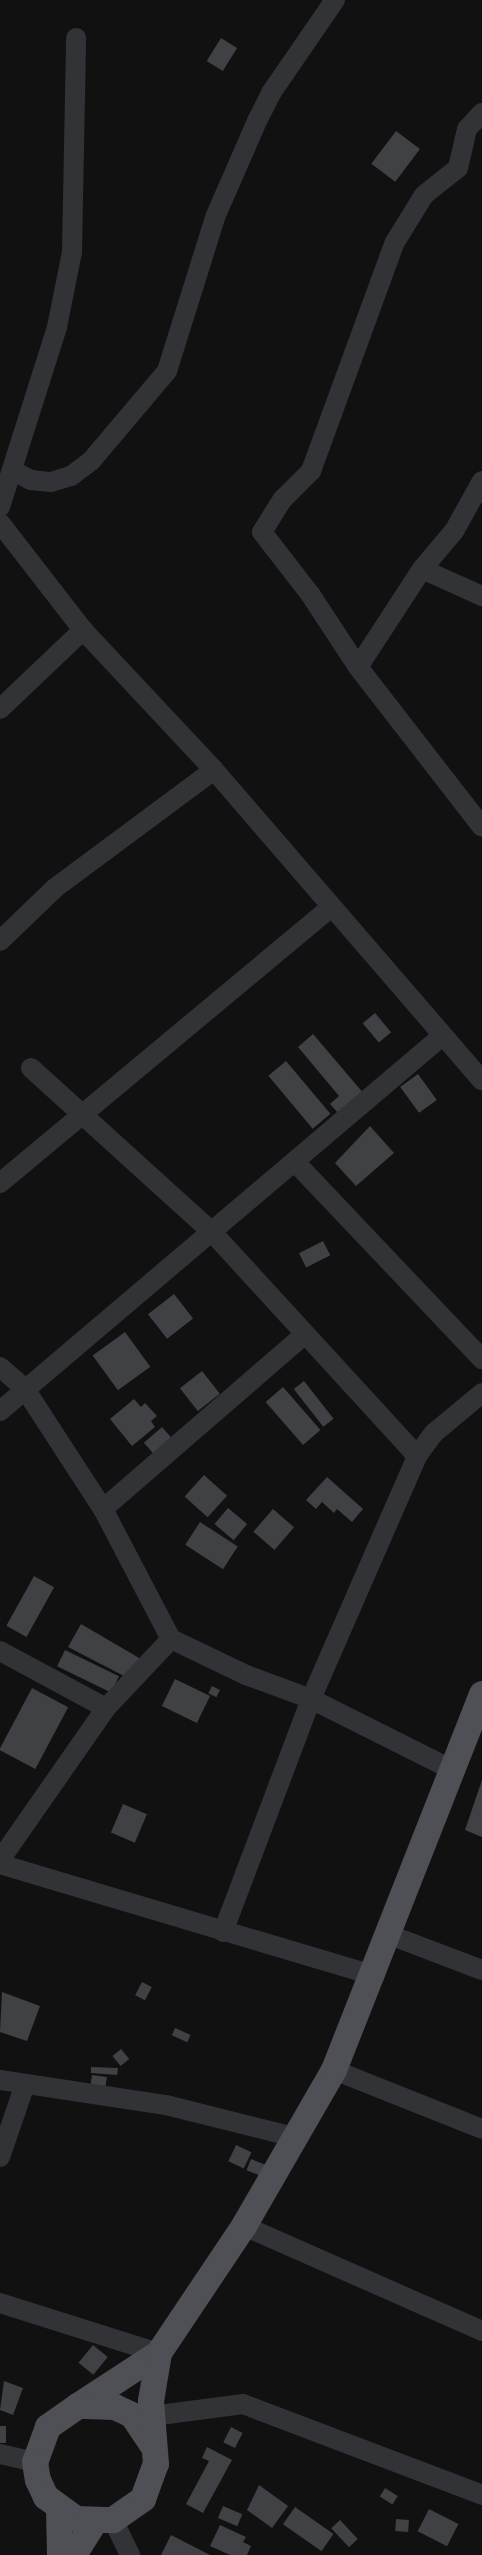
<!DOCTYPE html>
<style>
body{margin:0}
#map{position:relative;width:482px;height:2555px;overflow:hidden;background:#111112;font-family:"Roboto Condensed",sans-serif}
div>[style]{position:absolute}
.building>*{inset:0;background:#404145;transform-origin:0 0}
.minor>*{height:20px;margin:-10px;padding:0 10px;transform-origin:10px;border-radius:10px;background:#323337}
.major>*{height:26px;margin:-13px;padding:0 13px;transform-origin:13px;border-radius:13px;background:#4f5056}
span{translate:-50% -50%;white-space:nowrap;text-align:center;line-height:1.15;-webkit-text-stroke:4px #0c0c0d;paint-order:stroke}
</style>
<div id="map">
<div class="building">
<i style="left:221px;top:38px;width:19px;height:27px;rotate:32deg"></i>
<i style="left:396px;top:131px;width:30px;height:41px;rotate:37deg"></i>
<i style="left:375px;top:1013px;width:25px;height:16px;rotate:50deg"></i>
<i style="clip-path:polygon(313px 1034px,365px 1095px,340px 1115px,330px 1104px,339px 1096px,298px 1047px)"></i>
<i style="left:286px;top:1061px;width:69px;height:23px;rotate:50deg"></i>
<i style="left:418px;top:1074px;width:32px;height:22px;rotate:54deg"></i>
<i style="clip-path:polygon(370px 1126px,394px 1153px,356px 1186px,335px 1163px)"></i>
<i style="left:323px;top:1241px;width:16px;height:27px;rotate:63deg"></i>
<i style="left:174px;top:1294px;width:31px;height:33px;rotate:52deg"></i>
<i style="left:125px;top:1332px;width:43px;height:40px;rotate:54deg"></i>
<i style="left:202px;top:1371px;width:29px;height:28px;rotate:52deg"></i>
<i style="left:304px;top:1381px;width:48px;height:13px;rotate:52deg"></i>
<i style="left:283px;top:1387px;width:57px;height:23px;rotate:49deg"></i>
<i style="clip-path:polygon(134px 1399px,141px 1407px,145px 1403px,157px 1416px,151px 1421px,155px 1427px,132px 1446px,110px 1419px)"></i>
<i style="left:162px;top:1427px;width:18px;height:24px;rotate:49deg"></i>
<i style="left:204px;top:1475px;width:31px;height:29px;rotate:42deg"></i>
<i style="clip-path:polygon(327px 1477px,363px 1509px,352px 1522px,337px 1509px,334px 1513px,322px 1502px,316px 1509px,306px 1500px)"></i>
<i style="left:228px;top:1508px;width:25px;height:21px;rotate:40deg"></i>
<i style="left:273px;top:1509px;width:28px;height:30px;rotate:41deg"></i>
<i style="left:200px;top:1522px;width:45px;height:27px;rotate:33deg"></i>
<i style="left:34px;top:1576px;width:23px;height:57px;rotate:29deg"></i>
<i style="clip-path:polygon(81px 1624px,141px 1659px,124px 1676px,68px 1647px)"></i>
<i style="left:65px;top:1650px;width:60px;height:18px;rotate:26deg"></i>
<i style="left:175px;top:1679px;width:39px;height:30px;rotate:26deg"></i>
<i style="left:212px;top:1686px;width:9px;height:8px;rotate:27deg"></i>
<i style="left:32px;top:1688px;width:41px;height:70px;rotate:28deg"></i>
<i style="clip-path:polygon(482px 1780px,482px 1837px,465px 1830px)"></i>
<i style="left:123px;top:1804px;width:26px;height:31px;rotate:23deg"></i>
<i style="left:142px;top:1982px;width:11px;height:15px;rotate:27deg"></i>
<i style="clip-path:polygon(2px 1992px,40px 2006px,27px 2041px,0 2032px)"></i>
<i style="left:175px;top:2028px;width:17px;height:8px;rotate:24deg"></i>
<i style="left:121px;top:2049px;width:13px;height:11px;rotate:51deg"></i>
<i style="clip-path:polygon(91px 2067px,118px 2068px,117px 2075px,91px 2073px)"></i>
<i style="left:92px;top:2075px;width:15px;height:10px;rotate:8deg"></i>
<i style="left:236px;top:2145px;width:17px;height:18px;rotate:25deg"></i>
<i style="left:251px;top:2159px;width:18px;height:12px;rotate:22deg"></i>
<i style="left:93px;top:2345px;width:19px;height:23px;rotate:39deg"></i>
<i style="clip-path:polygon(4px 2381px,23px 2388px,13px 2415px,0 2410px)"></i>
<i style="left:0;top:2426px;width:6px;height:17px"></i>
<i style="left:231px;top:2427px;width:13px;height:17px;rotate:27deg"></i>
<i style="clip-path:polygon(207px 2447px,232px 2460px,203px 2513px,186px 2504px,209px 2461px,202px 2458px)"></i>
<i style="clip-path:polygon(259px 2485px,288px 2506px,272px 2528px,247px 2510px)"></i>
<i style="left:385px;top:2488px;width:15px;height:10px;rotate:32deg"></i>
<i style="left:223px;top:2506px;width:21px;height:13px;rotate:23deg"></i>
<i style="left:295px;top:2507px;width:47px;height:21px;rotate:35deg"></i>
<i style="left:429px;top:2509px;width:33px;height:25px;rotate:27deg"></i>
<i style="left:396px;top:2519px;width:13px;height:12px;rotate:4deg"></i>
<i style="left:340px;top:2520px;width:26px;height:12px;rotate:47deg"></i>
<i style="clip-path:polygon(220px 2525px,246px 2537px,243px 2542px,251px 2546px,247px 2555px,230px 2555px,210px 2546px)"></i>
<i style="clip-path:polygon(171px 2535px,210px 2555px,161px 2555px)"></i>
</div>
<div class="minor">
<i style="left:12px;top:470px;width:21px;rotate:28deg"></i>
<i style="left:31px;top:480px;width:20px;rotate:6deg"></i>
<i style="left:51px;top:482px;width:21px;rotate:-17deg"></i>
<i style="left:71px;top:476px;width:25px;rotate:-37deg"></i>
<i style="left:91px;top:461px;width:118px;rotate:-49.8deg"></i>
<i style="left:167px;top:371px;width:164px;rotate:-72.6deg"></i>
<i style="left:216px;top:215px;width:105px;rotate:-66.4deg"></i>
<i style="left:258px;top:119px;width:29px;rotate:-63deg"></i>
<i style="left:271px;top:93px;width:113px;rotate:-55.5deg"></i>
<i style="left:482px;top:481px;width:57px;rotate:119.2deg"></i>
<i style="left:454px;top:531px;width:50px;rotate:130.1deg"></i>
<i style="left:422px;top:569px;width:117px;rotate:123.1deg"></i>
<i style="left:358px;top:667px;width:202px;rotate:52.2deg"></i>
<i style="left:0;top:507px;width:189px;rotate:-72.4deg"></i>
<i style="left:57px;top:327px;width:76px;rotate:-78.7deg"></i>
<i style="left:72px;top:252px;width:214px;rotate:-88.9deg"></i>
<i style="left:0;top:523px;width:135px;rotate:52.2deg"></i>
<i style="left:83px;top:630px;width:192px;rotate:46.9deg"></i>
<i style="left:214px;top:770px;width:410px;rotate:49.2deg"></i>
<i style="left:422px;top:569px;width:66px;rotate:24.2deg"></i>
<i style="left:358px;top:667px;width:87px;rotate:-123.3deg"></i>
<i style="left:310px;top:594px;width:78px;rotate:-127.7deg"></i>
<i style="left:262px;top:532px;width:39px;rotate:-58deg"></i>
<i style="left:283px;top:499px;width:40px;rotate:-45deg"></i>
<i style="left:311px;top:471px;width:244px;rotate:-69.9deg"></i>
<i style="left:395px;top:242px;width:55px;rotate:-58.3deg"></i>
<i style="left:424px;top:195px;width:43px;rotate:-38.5deg"></i>
<i style="left:458px;top:168px;width:40px;rotate:-77deg"></i>
<i style="left:467px;top:129px;width:22px;rotate:-47deg"></i>
<i style="left:0;top:709px;width:115px;rotate:-43.6deg"></i>
<i style="left:0;top:941px;width:76px;rotate:-43.9deg"></i>
<i style="left:55px;top:888px;width:198px;rotate:-36.6deg"></i>
<i style="left:31px;top:1068px;width:243px;rotate:42.2deg"></i>
<i style="left:211px;top:1231px;width:305px;rotate:47.5deg"></i>
<i style="left:295px;top:1162px;width:272px;rotate:46.5deg"></i>
<i style="left:0;top:1183px;width:431px;rotate:-39.8deg"></i>
<i style="left:0;top:1367px;width:33px;rotate:41deg"></i>
<i style="left:25px;top:1389px;width:143px;rotate:57deg"></i>
<i style="left:103px;top:1509px;width:147px;rotate:62.4deg"></i>
<i style="left:171px;top:1639px;width:83px;rotate:25.6deg"></i>
<i style="left:246px;top:1675px;width:69px;rotate:20.3deg"></i>
<i style="left:311px;top:1699px;width:154px;rotate:26.6deg"></i>
<i style="left:0;top:1411px;width:580px;rotate:-40.31deg"></i>
<i style="left:103px;top:1509px;width:267px;rotate:-40.9deg"></i>
<i style="left:0;top:1651px;width:120px;rotate:28.3deg"></i>
<i style="left:0;top:1860px;width:185px;rotate:-55.1deg"></i>
<i style="left:106px;top:1708px;width:95px;rotate:-46.7deg"></i>
<i style="left:0;top:1864px;width:391px;rotate:16.6deg"></i>
<i style="left:223px;top:1932px;width:249px;rotate:-69.3deg"></i>
<i style="left:311px;top:1699px;width:265px;rotate:-66.4deg"></i>
<i style="left:417px;top:1456px;width:29px;rotate:-54deg"></i>
<i style="left:434px;top:1433px;width:62px;rotate:-39.8deg"></i>
<i style="left:390px;top:1935px;width:98px;rotate:20.8deg"></i>
<i style="left:334px;top:2070px;width:159px;rotate:21.7deg"></i>
<i style="left:0;top:2080px;width:168px;rotate:8.6deg"></i>
<i style="left:166px;top:2105px;width:132px;rotate:14deg"></i>
<i style="left:0;top:2157px;width:77px;rotate:-71.1deg"></i>
<i style="left:244px;top:2226px;width:260px;rotate:23.8deg"></i>
<i style="left:0;top:2303px;width:167px;rotate:17.5deg"></i>
<i style="left:152px;top:2416px;width:92px;rotate:-7.5deg"></i>
<i style="left:243px;top:2404px;width:256px;rotate:20.8deg"></i>
<i style="left:0;top:2454px;width:36px;rotate:13deg"></i>
<i style="left:113px;top:2520px;width:39px;rotate:64deg"></i>
</div>
<div class="major">
<i style="left:78px;top:2406px;width:97px;rotate:-33.2deg"></i>
<i style="left:153px;top:2446px;width:37px;rotate:-124deg"></i>
<i style="left:132px;top:2415px;width:19px;rotate:-155deg"></i>
<i style="left:115px;top:2407px;width:37px;rotate:-178deg"></i>
<i style="left:78px;top:2406px;width:37px;rotate:145deg"></i>
<i style="left:48px;top:2427px;width:37px;rotate:110deg"></i>
<i style="left:35px;top:2462px;width:18px;rotate:81deg"></i>
<i style="left:38px;top:2480px;width:19px;rotate:65deg"></i>
<i style="left:46px;top:2497px;width:37px;rotate:36deg"></i>
<i style="left:76px;top:2519px;width:37px;rotate:2deg"></i>
<i style="left:113px;top:2520px;width:37px;rotate:-35deg"></i>
<i style="left:143px;top:2499px;width:37px;rotate:-70deg"></i>
<i style="left:156px;top:2464px;width:63px;rotate:-94.5deg"></i>
<i style="left:151px;top:2401px;width:49px;rotate:-80.5deg"></i>
<i style="left:159px;top:2353px;width:153px;rotate:-56.2deg"></i>
<i style="left:244px;top:2226px;width:180px;rotate:-60deg"></i>
<i style="left:334px;top:2070px;width:404px;rotate:-68.5deg"></i>
<i style="left:59px;top:2510px;width:45px;rotate:88.7deg"></i>
<i style="left:74px;top:2555px;width:38px;rotate:-58deg"></i>
</div>
</div>
